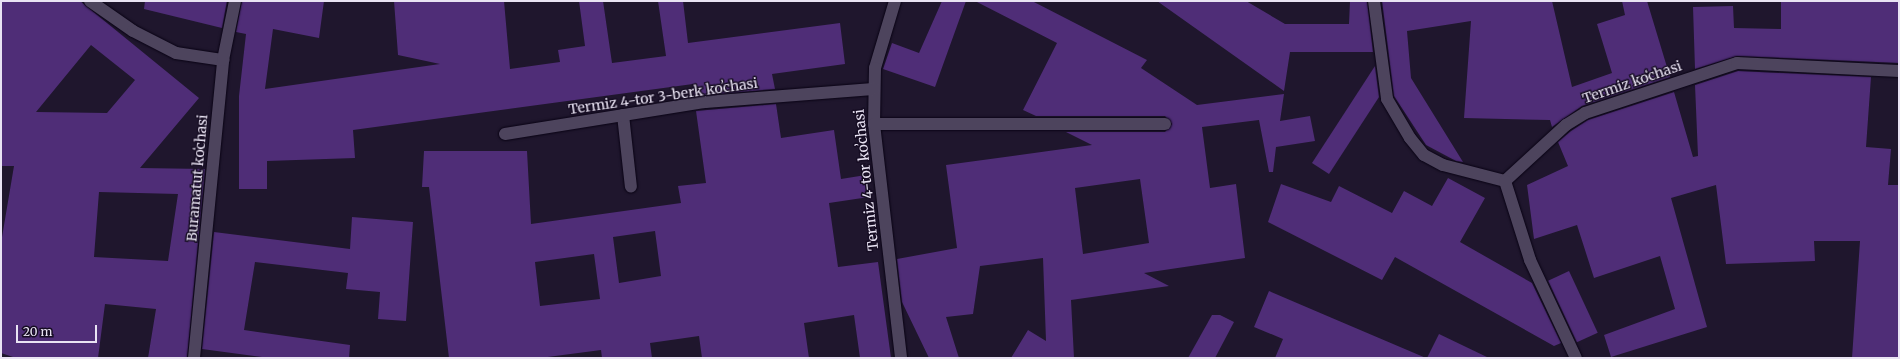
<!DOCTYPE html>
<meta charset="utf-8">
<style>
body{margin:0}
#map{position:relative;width:1900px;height:359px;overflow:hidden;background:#1f162d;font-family:Merriweather,serif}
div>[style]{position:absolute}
.building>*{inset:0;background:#4f2d77;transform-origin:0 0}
.roads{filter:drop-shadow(0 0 1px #090314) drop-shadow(0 0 1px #090314)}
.minor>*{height:12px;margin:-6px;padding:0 6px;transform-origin:6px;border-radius:6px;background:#4d445d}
span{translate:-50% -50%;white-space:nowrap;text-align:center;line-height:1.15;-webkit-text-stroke:3px #160d23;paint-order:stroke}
.street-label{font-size:14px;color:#e9e3f3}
.frame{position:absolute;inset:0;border:2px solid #e9e3f3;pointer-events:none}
.scale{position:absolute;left:16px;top:325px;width:81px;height:18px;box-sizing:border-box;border:2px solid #e9e3f3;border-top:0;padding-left:5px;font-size:12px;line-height:14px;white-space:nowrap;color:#e9e3f3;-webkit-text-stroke:3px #160d23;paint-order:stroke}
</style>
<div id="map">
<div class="building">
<i style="clip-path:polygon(evenodd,1px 1px,80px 1px,199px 98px,140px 168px,205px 169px,187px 358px,148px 358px,156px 309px,105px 304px,98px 358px,16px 358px,1px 353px,1px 243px,14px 166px,1px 166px,1px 1px,91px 45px,135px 80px,107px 113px,36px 112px,91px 45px,1px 1px,99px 192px,178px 194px,168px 261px,94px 257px,99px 192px)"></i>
<i style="clip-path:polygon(145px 1px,227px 1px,222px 28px,144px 9px)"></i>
<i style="clip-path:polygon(242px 1px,324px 1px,319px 38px,273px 29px,265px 89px,440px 64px,398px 55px,394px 1px,504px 1px,510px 69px,560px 62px,558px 50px,585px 46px,579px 1px,603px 1px,612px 63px,666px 56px,658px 1px,683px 1px,688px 43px,840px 23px,845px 64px,772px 74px,775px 89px,694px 96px,693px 84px,353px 130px,355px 158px,267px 161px,267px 189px,239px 189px,239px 96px,246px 34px,236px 32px)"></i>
<i style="clip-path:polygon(942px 1px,966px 1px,935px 87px,883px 69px,892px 43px,919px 53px)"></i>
<i style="clip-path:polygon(evenodd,975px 1px,1032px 1px,1147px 60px,1141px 68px,1197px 105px,1284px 94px,1280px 121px,1310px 116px,1315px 141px,1276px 147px,1273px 172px,1269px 172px,1259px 120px,1202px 127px,1210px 188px,1236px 184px,1245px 258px,1144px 273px,1169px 286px,1071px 300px,1074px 358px,1011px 358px,1028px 330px,1046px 341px,1043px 258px,980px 266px,973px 314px,946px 317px,959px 358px,929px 358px,902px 302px,897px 259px,957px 248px,946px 165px,1092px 145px,1066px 132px,1165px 132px,1172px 124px,1165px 116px,1036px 116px,1023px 110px,1057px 43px,975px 1px,1140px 179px,1149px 243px,1083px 254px,1075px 188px,1140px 179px)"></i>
<i style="clip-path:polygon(1157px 1px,1246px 1px,1285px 24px,1349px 24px,1350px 1px,1367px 1px,1373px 52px,1290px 52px,1284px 91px)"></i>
<i style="clip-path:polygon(1382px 1px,1552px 1px,1572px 87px,1612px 73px,1597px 24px,1625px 15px,1622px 1px,1647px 1px,1670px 77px,1582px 106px,1552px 127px,1550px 120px,1464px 118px,1471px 21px,1407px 31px,1411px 78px,1463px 162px,1456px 161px,1426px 145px,1394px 96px)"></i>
<i style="clip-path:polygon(1781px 1px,1899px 1px,1899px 63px,1737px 56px,1695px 69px,1693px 7px,1733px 6px,1734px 28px,1781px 29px)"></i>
<i style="clip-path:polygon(1375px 66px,1379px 97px,1329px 174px,1312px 163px)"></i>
<i style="clip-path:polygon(1738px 71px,1871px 77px,1866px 147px,1891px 149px,1888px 185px,1899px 185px,1899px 358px,1852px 358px,1860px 241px,1814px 241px,1815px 261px,1726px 264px,1716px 185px,1671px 198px,1707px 327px,1611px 357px,1604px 335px,1675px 309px,1660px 256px,1594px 278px,1577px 225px,1534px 239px,1527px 185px,1568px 166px,1558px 142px,1571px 131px,1588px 120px,1674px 92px,1693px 157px,1698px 156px,1695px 85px)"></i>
<i style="clip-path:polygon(evenodd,776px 104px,781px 138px,834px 130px,841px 179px,866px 175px,869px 197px,829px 203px,838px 267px,878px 262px,891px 358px,860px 358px,854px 315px,804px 323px,809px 358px,702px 358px,699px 336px,650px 343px,652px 358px,602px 358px,601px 350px,540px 358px,449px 358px,429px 187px,422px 187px,424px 151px,527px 151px,531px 224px,681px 203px,678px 186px,706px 183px,696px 111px,776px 104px,655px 231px,661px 276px,619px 283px,613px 237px,655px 231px,776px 104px,594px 254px,600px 299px,540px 306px,535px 262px,594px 254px)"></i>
<i style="clip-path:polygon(1448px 178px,1485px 198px,1460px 242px,1532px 283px,1561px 343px,1554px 346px,1395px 257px,1382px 280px,1268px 222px,1281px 184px,1331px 202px,1339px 186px,1392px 213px,1404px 191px,1432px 206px)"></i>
<i style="clip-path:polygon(352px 217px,413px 222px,406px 321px,378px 319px,380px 292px,346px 289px,348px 273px,255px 262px,244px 330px,350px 345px,349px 358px,270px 358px,202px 349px,214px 232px,350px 249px)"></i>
<i style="left:1569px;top:271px;width:68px;height:23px;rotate:65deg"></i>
<i style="clip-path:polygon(1269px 291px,1332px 318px,1426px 358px,1275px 358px,1283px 339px,1254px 327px)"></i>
<i style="clip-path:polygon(1212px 315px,1220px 315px,1234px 322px,1215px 358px,1188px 358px)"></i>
<i style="clip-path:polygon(1439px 334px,1489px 358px,1427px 358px)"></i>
</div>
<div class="roads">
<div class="minor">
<i style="left:90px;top:1px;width:52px;rotate:34.9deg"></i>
<i style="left:133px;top:31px;width:48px;rotate:27.1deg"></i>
<i style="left:176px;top:53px;width:48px;rotate:8.5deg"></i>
<i style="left:895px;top:1px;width:70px;rotate:106.6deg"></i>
<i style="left:875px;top:68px;width:56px;rotate:91deg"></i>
<i style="left:874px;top:124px;width:236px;rotate:83.4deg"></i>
<i style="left:1374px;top:1px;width:99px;rotate:82.4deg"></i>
<i style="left:1387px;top:99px;width:45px;rotate:59.5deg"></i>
<i style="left:1410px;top:138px;width:22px;rotate:51deg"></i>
<i style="left:1424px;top:155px;width:21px;rotate:28deg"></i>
<i style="left:1443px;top:165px;width:64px;rotate:14.5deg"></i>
<i style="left:1505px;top:181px;width:83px;rotate:-42.6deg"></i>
<i style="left:1566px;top:125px;width:22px;rotate:-32deg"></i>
<i style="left:1585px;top:113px;width:160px;rotate:-18.2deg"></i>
<i style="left:1737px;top:63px;width:162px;rotate:2.8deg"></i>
<i style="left:623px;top:115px;width:72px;rotate:83.7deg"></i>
<i style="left:874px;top:124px;width:291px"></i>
<i style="left:505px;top:134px;width:203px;rotate:-9.1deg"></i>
<i style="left:705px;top:102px;width:169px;rotate:-4.4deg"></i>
<i style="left:1505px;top:181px;width:83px;rotate:72.4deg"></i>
<i style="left:1530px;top:260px;width:108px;rotate:64.9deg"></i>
<i style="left:194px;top:358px;width:299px;rotate:-84.4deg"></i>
<i style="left:223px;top:60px;width:60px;rotate:-78.5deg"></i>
</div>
</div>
<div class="street-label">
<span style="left:1632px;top:82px;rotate:-19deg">Termiz koʻchasi</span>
<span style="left:663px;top:96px;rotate:-8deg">Termiz 4-tor 3-berk koʼchasi</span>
<span style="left:197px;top:178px;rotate:-85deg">Buramatut koʻchasi</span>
<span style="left:866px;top:180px;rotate:-96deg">Termiz 4-tor koʼchasi</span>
</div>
<div class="frame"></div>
<div class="scale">20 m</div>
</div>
